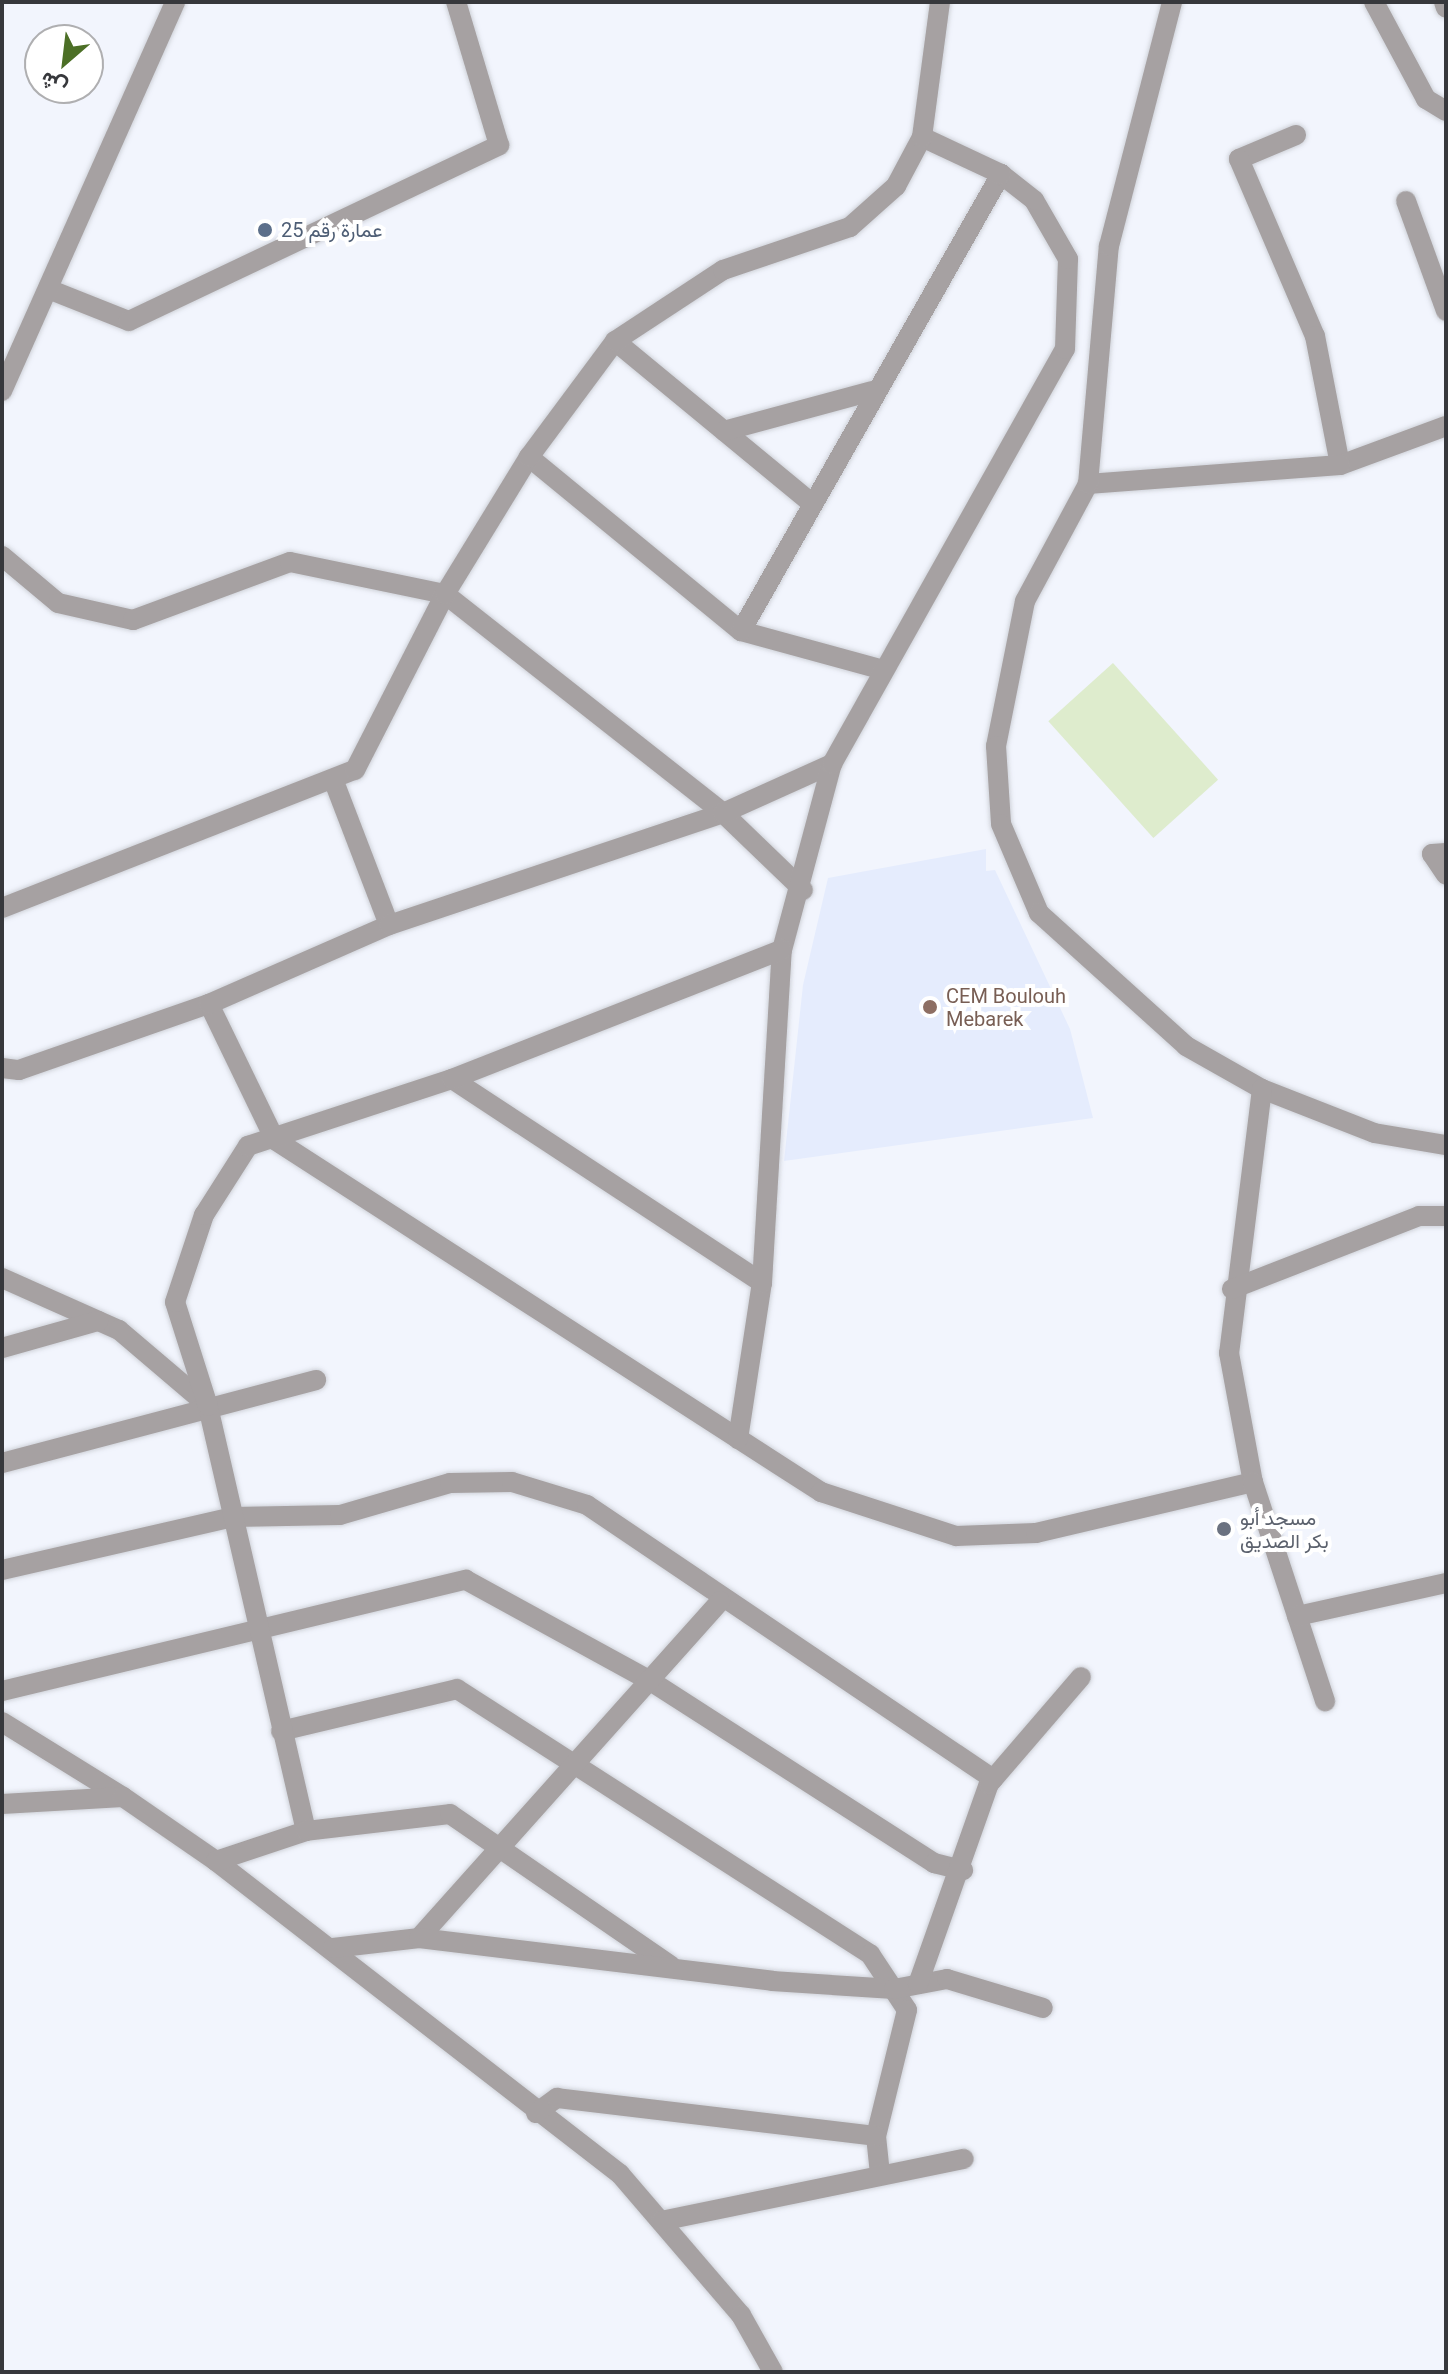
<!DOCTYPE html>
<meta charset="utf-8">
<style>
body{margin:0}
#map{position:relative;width:1448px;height:2374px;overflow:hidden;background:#f2f5fd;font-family:Roboto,Vazirmatn,sans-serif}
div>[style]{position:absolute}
.built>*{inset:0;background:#e5ecfd}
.green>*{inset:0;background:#deeccd;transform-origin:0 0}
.roads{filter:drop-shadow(0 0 2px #d0d3da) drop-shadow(0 0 2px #d0d3da)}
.minor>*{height:20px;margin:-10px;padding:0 10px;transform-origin:10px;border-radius:10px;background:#a6a1a2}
.tertiary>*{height:20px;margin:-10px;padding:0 10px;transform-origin:10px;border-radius:10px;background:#a6a1a2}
.dots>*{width:22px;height:22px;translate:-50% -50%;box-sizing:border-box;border:4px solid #fff;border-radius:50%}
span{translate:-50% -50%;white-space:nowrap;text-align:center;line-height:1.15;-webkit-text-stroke:8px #fff;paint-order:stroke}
.service-label{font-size:20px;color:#4e5e75}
.left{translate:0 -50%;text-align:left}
.education-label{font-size:20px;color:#785e54}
.worship-label{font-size:20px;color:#5b616d}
.frame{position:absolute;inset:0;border:4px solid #37383c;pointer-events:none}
.north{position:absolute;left:24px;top:24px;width:80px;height:80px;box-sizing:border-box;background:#fff;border:2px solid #afafb1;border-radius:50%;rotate:208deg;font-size:22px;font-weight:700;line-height:32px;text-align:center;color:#37383c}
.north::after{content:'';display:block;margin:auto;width:28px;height:36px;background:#4c6f26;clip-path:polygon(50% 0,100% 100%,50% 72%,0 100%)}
</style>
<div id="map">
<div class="built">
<i style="clip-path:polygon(986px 849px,986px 871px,995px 870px,1070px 1029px,1093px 1118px,784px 1161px,803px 985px,828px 878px)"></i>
</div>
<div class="green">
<i style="left:1113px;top:663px;width:157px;height:87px;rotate:48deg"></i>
</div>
<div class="roads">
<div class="minor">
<i style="left:1374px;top:2px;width:110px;rotate:61.8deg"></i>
<i style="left:1426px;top:99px;width:23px;rotate:31deg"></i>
<i style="left:1444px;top:2px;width:6px;rotate:72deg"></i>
<i style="left:1296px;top:135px;width:62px;rotate:157.2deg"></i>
<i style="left:1239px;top:159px;width:193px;rotate:66.8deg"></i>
<i style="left:1315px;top:336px;width:131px;rotate:79deg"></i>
<i style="left:1406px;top:201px;width:117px;rotate:70deg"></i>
<i style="left:48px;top:289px;width:87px;rotate:21.6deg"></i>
<i style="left:129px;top:321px;width:410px;rotate:-25.4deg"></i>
<i style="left:499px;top:145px;width:149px;rotate:-106.7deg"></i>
<i style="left:615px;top:341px;width:253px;rotate:39.5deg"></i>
<i style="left:1446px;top:426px;width:113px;rotate:159.8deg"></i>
<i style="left:1340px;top:465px;width:253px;rotate:175.7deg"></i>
<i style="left:1088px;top:484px;width:133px;rotate:118.3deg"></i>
<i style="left:1025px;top:601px;width:148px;rotate:101.3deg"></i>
<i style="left:996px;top:746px;width:78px;rotate:86.3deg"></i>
<i style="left:1001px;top:824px;width:97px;rotate:66.9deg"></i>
<i style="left:1039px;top:913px;width:198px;rotate:42.1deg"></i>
<i style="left:1186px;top:1046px;width:87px;rotate:29.5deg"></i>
<i style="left:1262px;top:1089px;width:120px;rotate:21.4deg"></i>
<i style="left:1374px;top:1133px;width:73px;rotate:9.5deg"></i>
<i style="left:724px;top:431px;width:153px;rotate:-15.1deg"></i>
<i style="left:529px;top:457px;width:274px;rotate:39.4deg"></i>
<i style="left:741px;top:631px;width:144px;rotate:15.3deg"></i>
<i style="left:1088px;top:484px;width:239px;rotate:-85deg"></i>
<i style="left:1109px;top:246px;width:252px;rotate:-75.5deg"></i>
<i style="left:2px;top:556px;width:73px;rotate:40deg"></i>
<i style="left:58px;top:603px;width:77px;rotate:12.8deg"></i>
<i style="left:133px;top:620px;width:167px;rotate:-20.3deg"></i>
<i style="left:290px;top:562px;width:158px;rotate:11.7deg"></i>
<i style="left:445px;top:594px;width:354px;rotate:38.2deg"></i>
<i style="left:723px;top:813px;width:111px;rotate:43.9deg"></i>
<i style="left:741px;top:631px;width:526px;rotate:-60.36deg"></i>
<i style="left:333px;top:779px;width:156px;rotate:69deg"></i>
<i style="left:1446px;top:853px;width:14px;rotate:176deg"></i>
<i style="left:1432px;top:854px;width:25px;rotate:56deg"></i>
<i style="left:209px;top:1004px;width:151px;rotate:64.1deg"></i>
<i style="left:275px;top:1140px;width:650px;rotate:32.81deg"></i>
<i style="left:821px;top:1492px;width:142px;rotate:18.1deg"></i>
<i style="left:956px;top:1536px;width:80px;rotate:-2.1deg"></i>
<i style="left:1036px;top:1533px;width:223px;rotate:-13.2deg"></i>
<i style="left:2px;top:1068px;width:17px;rotate:7deg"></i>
<i style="left:19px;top:1070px;width:201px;rotate:-19.2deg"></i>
<i style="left:209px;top:1004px;width:197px;rotate:-23.7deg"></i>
<i style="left:389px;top:925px;width:352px;rotate:-18.5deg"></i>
<i style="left:723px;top:813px;width:120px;rotate:-24.2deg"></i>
<i style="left:452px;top:1079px;width:371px;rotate:33.3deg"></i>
<i style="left:1262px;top:1089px;width:266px;rotate:97.1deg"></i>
<i style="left:1229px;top:1353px;width:131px;rotate:79.5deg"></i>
<i style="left:1253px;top:1482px;width:231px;rotate:71.8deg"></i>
<i style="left:2px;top:1278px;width:128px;rotate:24deg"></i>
<i style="left:119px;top:1330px;width:116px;rotate:40.4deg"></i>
<i style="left:1232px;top:1289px;width:201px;rotate:-21.3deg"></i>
<i style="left:1419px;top:1216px;width:27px"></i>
<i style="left:2px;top:1348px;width:100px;rotate:-15.7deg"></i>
<i style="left:738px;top:1439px;width:158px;rotate:-81.3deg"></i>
<i style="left:762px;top:1283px;width:334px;rotate:-86.6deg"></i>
<i style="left:782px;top:950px;width:193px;rotate:-75deg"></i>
<i style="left:832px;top:764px;width:476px;rotate:-60.7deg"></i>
<i style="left:1065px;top:349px;width:90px;rotate:-88.1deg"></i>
<i style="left:1068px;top:259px;width:68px;rotate:-120deg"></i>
<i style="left:1034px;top:200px;width:42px;rotate:-141.8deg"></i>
<i style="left:1001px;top:174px;width:87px;rotate:-154.9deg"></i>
<i style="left:2px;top:1463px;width:325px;rotate:-14.8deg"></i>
<i style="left:2px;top:1570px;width:237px;rotate:-12.9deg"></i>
<i style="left:233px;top:1517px;width:107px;rotate:-1.1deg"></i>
<i style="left:340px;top:1515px;width:115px;rotate:-16.2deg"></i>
<i style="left:450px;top:1483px;width:62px;rotate:-0.9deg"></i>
<i style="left:512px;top:1482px;width:78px;rotate:17deg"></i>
<i style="left:587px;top:1505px;width:490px;rotate:34deg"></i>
<i style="left:1297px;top:1616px;width:153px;rotate:-12.5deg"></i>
<i style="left:2px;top:1691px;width:477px;rotate:-13.5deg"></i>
<i style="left:466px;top:1580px;width:209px;rotate:28.7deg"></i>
<i style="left:649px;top:1680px;width:339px;rotate:32.7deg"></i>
<i style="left:934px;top:1863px;width:30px;rotate:14deg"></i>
<i style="left:2px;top:1722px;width:142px;rotate:31.8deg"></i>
<i style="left:281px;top:1731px;width:181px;rotate:-13.4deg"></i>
<i style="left:457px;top:1689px;width:491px;rotate:32.7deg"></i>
<i style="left:870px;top:1954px;width:67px;rotate:56.5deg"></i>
<i style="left:907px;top:2010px;width:130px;rotate:103.8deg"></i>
<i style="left:876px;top:2136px;width:38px;rotate:84deg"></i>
<i style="left:2px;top:1804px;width:121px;rotate:-3.3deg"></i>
<i style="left:123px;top:1797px;width:113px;rotate:34.5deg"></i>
<i style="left:216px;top:1861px;width:511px;rotate:37.77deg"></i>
<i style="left:620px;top:2174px;width:186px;rotate:49.4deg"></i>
<i style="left:741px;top:2315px;width:65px;rotate:60.7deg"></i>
<i style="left:306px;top:1831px;width:436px;rotate:-103deg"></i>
<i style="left:208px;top:1406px;width:109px;rotate:-107.6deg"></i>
<i style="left:175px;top:1302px;width:92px;rotate:-71.6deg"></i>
<i style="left:204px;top:1215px;width:82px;rotate:-57.5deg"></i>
<i style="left:248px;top:1146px;width:215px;rotate:-18.2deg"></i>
<i style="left:452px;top:1079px;width:354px;rotate:-21.4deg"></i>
<i style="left:216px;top:1861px;width:95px;rotate:-18.4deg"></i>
<i style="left:306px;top:1831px;width:145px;rotate:-6.7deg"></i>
<i style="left:450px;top:1814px;width:268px;rotate:34.5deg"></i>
<i style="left:419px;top:1938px;width:452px;rotate:-48.2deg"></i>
<i style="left:333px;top:1948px;width:87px;rotate:-6.6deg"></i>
<i style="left:419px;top:1938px;width:356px;rotate:6.9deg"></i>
<i style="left:772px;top:1981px;width:122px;rotate:3.8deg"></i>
<i style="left:894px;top:1989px;width:54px;rotate:-10.7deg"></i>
<i style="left:947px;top:1979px;width:100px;rotate:16.8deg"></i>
<i style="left:918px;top:1984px;width:212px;rotate:-70.5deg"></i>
<i style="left:989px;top:1784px;width:141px;rotate:-49.3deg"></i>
<i style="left:536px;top:2113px;width:26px;rotate:-36deg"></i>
<i style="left:557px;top:2098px;width:321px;rotate:6.8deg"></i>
<i style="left:661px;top:2221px;width:309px;rotate:-11.6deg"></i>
</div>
<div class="tertiary">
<i style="left:2px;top:391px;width:426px;rotate:-66deg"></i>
<i style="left:2px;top:908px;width:379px;rotate:-21.4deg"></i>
<i style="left:355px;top:770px;width:198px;rotate:-62.9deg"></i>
<i style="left:445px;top:594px;width:161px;rotate:-58.5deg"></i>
<i style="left:529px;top:457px;width:144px;rotate:-53.4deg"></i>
<i style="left:615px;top:341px;width:129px;rotate:-33.3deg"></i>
<i style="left:723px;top:270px;width:134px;rotate:-18.7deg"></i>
<i style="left:850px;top:227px;width:62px;rotate:-41.7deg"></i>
<i style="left:896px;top:186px;width:55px;rotate:-62deg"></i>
<i style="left:922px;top:137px;width:136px;rotate:-82.4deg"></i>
</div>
</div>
<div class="dots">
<i style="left:265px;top:230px;background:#5c6f8a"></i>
<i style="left:930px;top:1007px;background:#8d6e63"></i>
<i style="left:1224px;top:1529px;background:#6b7280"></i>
</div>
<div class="service-label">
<span class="left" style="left:281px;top:230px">عمارة رقم 25</span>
</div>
<div class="education-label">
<span class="left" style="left:946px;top:1008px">CEM Boulouh<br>Mebarek</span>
</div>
<div class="worship-label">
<span class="left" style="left:1240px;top:1530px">مسجد أبو<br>بكر الصديق</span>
</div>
<div class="frame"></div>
<div class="north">ش</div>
</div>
